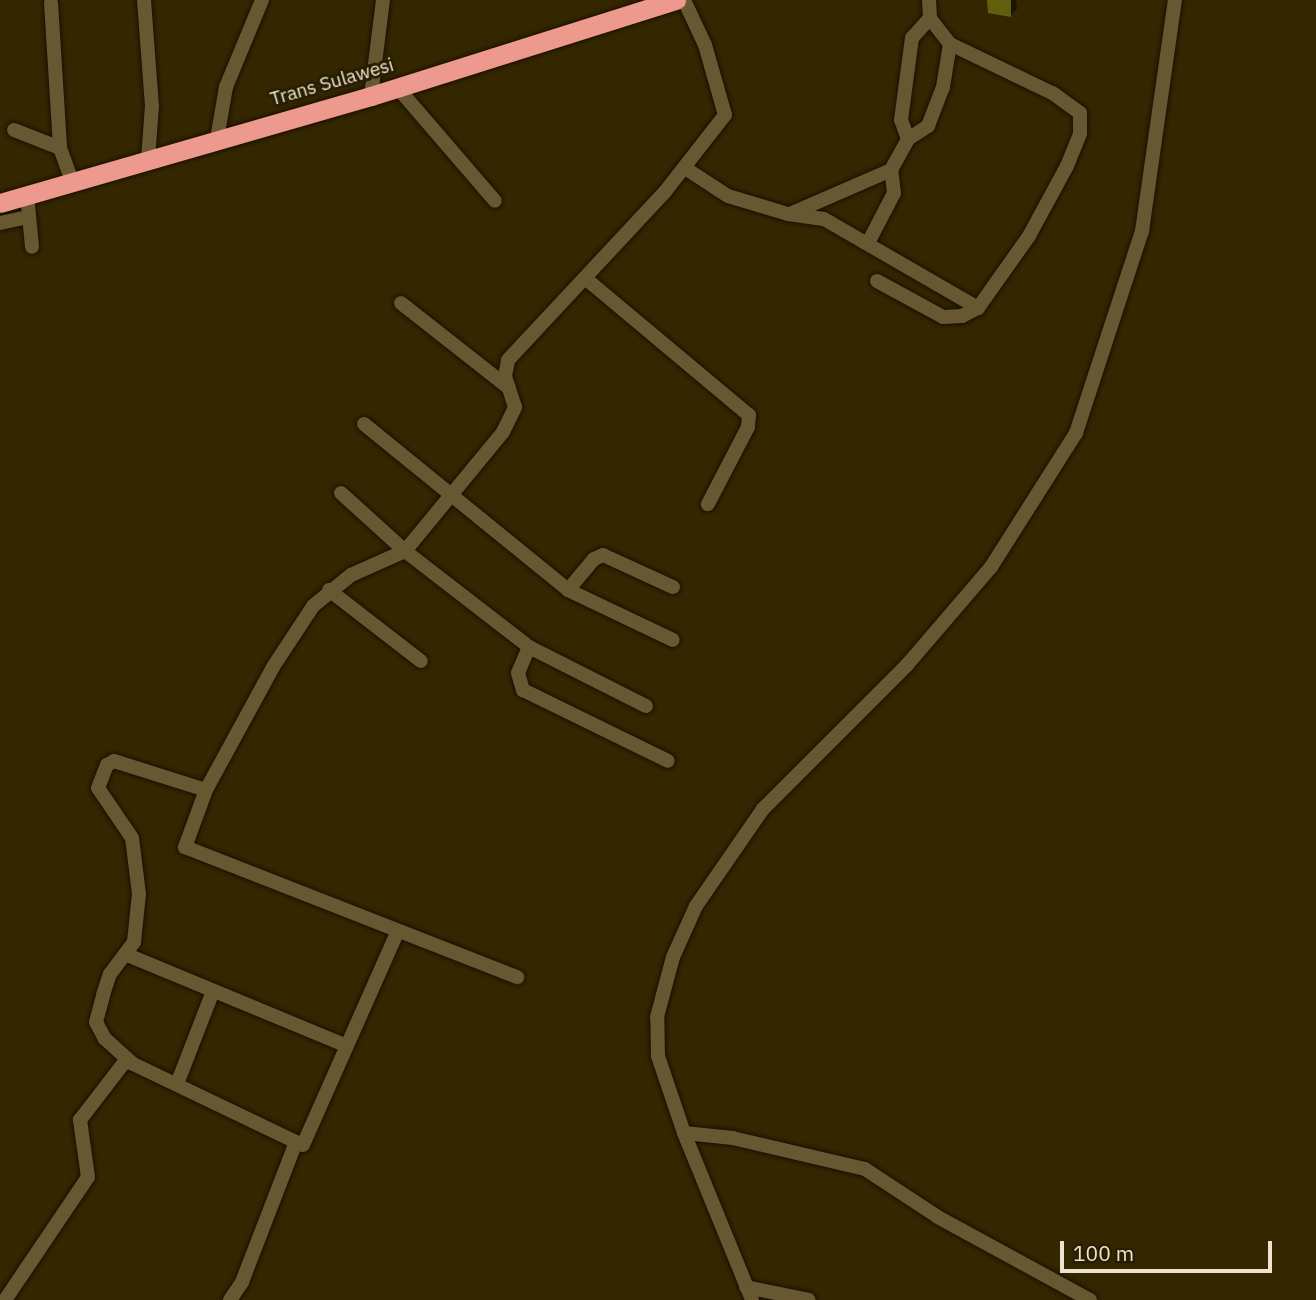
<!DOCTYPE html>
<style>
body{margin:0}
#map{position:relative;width:1316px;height:1300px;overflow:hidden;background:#342700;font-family:"IBM Plex Sans",sans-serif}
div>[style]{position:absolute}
.shadow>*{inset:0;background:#0007}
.building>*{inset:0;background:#605f0e}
.roads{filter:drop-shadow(0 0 2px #1a1000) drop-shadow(0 0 2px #1a1000)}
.minor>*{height:14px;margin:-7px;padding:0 7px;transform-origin:7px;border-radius:7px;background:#675832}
.highway>*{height:19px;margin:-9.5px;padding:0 9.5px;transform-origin:9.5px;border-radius:9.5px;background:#ed998d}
span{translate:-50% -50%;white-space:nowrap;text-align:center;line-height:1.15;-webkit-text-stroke:6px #281e02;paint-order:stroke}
.street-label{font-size:19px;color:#ece4cf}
.scale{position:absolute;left:1060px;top:1241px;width:212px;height:32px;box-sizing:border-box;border:4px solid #ece4cf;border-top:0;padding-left:9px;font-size:21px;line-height:24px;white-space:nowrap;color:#ece4cf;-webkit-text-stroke:5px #281e02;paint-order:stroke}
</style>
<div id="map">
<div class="shadow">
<i style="clip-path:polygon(989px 0,1016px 0,1017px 9px,1011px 15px)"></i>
</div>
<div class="building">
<i style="clip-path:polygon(987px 0,1011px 0,1011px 17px,988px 13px)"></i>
</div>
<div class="roads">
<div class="minor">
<i style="left:144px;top:0;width:106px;rotate:85.7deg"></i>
<i style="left:152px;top:106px;width:53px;rotate:94.3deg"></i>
<i style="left:51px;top:3px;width:145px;rotate:86.4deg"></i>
<i style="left:60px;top:148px;width:35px;rotate:70deg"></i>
<i style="left:397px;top:87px;width:150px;rotate:49.3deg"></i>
<i style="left:371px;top:96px;width:97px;rotate:-82.9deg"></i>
<i style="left:14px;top:130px;width:49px;rotate:21.4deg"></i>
<i style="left:217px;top:139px;width:53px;rotate:-80.2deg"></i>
<i style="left:226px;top:87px;width:94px;rotate:-67.5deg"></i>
<i style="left:908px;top:139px;width:20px;rotate:-110deg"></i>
<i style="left:901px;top:120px;width:83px;rotate:-82.4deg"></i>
<i style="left:912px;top:38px;width:27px;rotate:-48deg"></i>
<i style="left:685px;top:168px;width:51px;rotate:33.1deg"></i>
<i style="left:728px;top:196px;width:63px;rotate:16.7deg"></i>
<i style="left:788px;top:214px;width:36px;rotate:8deg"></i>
<i style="left:824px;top:219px;width:178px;rotate:30deg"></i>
<i style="left:27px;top:194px;width:53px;rotate:84.6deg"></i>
<i style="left:790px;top:214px;width:110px;rotate:-23.5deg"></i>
<i style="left:891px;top:170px;width:35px;rotate:-61deg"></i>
<i style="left:908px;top:139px;width:24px;rotate:-33deg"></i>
<i style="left:928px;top:126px;width:42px;rotate:-69deg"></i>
<i style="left:943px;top:87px;width:44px;rotate:-80.8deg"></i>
<i style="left:950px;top:44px;width:33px;rotate:-128deg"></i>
<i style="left:930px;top:18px;width:18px;rotate:-93deg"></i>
<i style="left:0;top:223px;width:29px;rotate:-12deg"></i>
<i style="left:868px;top:243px;width:56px;rotate:-62.5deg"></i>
<i style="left:894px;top:193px;width:23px;rotate:-97deg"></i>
<i style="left:585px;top:278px;width:214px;rotate:39.9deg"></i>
<i style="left:749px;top:415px;width:12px;rotate:95deg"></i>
<i style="left:748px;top:427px;width:87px;rotate:117.5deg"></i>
<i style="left:877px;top:281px;width:75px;rotate:28.6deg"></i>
<i style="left:943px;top:317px;width:19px;rotate:-3deg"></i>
<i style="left:962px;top:316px;width:18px;rotate:-27deg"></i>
<i style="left:978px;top:308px;width:88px;rotate:-54.7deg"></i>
<i style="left:1029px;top:236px;width:80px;rotate:-61.5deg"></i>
<i style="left:1067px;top:166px;width:35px;rotate:-68deg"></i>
<i style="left:1080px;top:133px;width:20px;rotate:-90deg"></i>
<i style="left:1080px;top:113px;width:34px;rotate:-144deg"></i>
<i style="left:1052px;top:93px;width:113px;rotate:-154.3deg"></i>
<i style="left:401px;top:303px;width:137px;rotate:38.2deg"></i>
<i style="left:364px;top:424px;width:263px;rotate:39.1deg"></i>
<i style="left:568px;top:590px;width:116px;rotate:25.5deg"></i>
<i style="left:341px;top:493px;width:86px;rotate:42.2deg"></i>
<i style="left:405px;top:551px;width:157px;rotate:37.7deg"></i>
<i style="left:529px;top:647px;width:131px;rotate:26.8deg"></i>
<i style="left:329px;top:590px;width:116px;rotate:37.7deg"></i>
<i style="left:568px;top:590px;width:40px;rotate:-50deg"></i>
<i style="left:594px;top:559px;width:10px;rotate:-24deg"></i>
<i style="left:603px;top:555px;width:77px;rotate:24.6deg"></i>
<i style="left:529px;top:647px;width:28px;rotate:113deg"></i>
<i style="left:518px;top:673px;width:18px;rotate:74deg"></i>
<i style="left:523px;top:690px;width:161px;rotate:26.1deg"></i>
<i style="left:206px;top:790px;width:61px;rotate:110.2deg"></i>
<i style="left:185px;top:847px;width:357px;rotate:21.4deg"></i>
<i style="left:125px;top:954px;width:240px;rotate:22.5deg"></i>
<i style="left:177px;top:1084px;width:100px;rotate:-68.8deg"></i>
<i style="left:684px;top:1133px;width:180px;rotate:67.8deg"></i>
<i style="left:303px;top:1145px;width:234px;rotate:-66.1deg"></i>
<i style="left:746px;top:1287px;width:64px;rotate:11.7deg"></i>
<i style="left:5px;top:1300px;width:148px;rotate:-56deg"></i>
<i style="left:88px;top:1177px;width:58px;rotate:-98deg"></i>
<i style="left:80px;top:1120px;width:76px;rotate:-52.5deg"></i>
<i style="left:230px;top:1300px;width:22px;rotate:-56deg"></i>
<i style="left:242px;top:1282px;width:150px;rotate:-68.9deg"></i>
<i style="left:296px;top:1142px;width:181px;rotate:-154.4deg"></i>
<i style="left:133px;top:1064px;width:38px;rotate:-138deg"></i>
<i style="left:105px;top:1039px;width:19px;rotate:-118deg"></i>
<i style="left:96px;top:1022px;width:28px;rotate:-75deg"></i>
<i style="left:103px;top:995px;width:22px;rotate:-72deg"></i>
<i style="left:110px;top:974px;width:40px;rotate:-53deg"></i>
<i style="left:134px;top:942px;width:48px;rotate:-84.1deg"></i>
<i style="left:139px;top:894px;width:56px;rotate:-97.1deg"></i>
<i style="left:132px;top:838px;width:60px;rotate:-124.2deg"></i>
<i style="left:98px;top:788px;width:25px;rotate:-69deg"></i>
<i style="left:107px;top:765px;width:8px;rotate:-30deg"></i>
<i style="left:114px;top:761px;width:96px;rotate:17.5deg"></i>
<i style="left:206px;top:790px;width:140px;rotate:-61.4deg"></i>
<i style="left:273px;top:667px;width:73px;rotate:-56.7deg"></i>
<i style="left:313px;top:606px;width:49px;rotate:-39.2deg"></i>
<i style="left:351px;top:575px;width:59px;rotate:-24deg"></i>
<i style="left:405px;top:551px;width:154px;rotate:-50.5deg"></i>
<i style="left:503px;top:432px;width:28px;rotate:-64deg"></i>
<i style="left:515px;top:407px;width:33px;rotate:-108deg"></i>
<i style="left:505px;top:376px;width:16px;rotate:-79deg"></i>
<i style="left:508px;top:360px;width:229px;rotate:-47deg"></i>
<i style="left:664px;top:193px;width:99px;rotate:-52deg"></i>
<i style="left:725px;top:115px;width:73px;rotate:-105.9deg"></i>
<i style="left:705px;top:45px;width:50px;rotate:-115deg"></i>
<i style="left:1090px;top:1300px;width:173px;rotate:-151.4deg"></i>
<i style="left:938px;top:1217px;width:87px;rotate:-146.7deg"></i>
<i style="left:865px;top:1169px;width:136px;rotate:-166.8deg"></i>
<i style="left:733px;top:1138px;width:49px;rotate:-174.2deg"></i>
<i style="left:684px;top:1133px;width:81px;rotate:-108.7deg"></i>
<i style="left:658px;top:1056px;width:39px;rotate:-91deg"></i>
<i style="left:657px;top:1017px;width:62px;rotate:-75.1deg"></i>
<i style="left:673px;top:957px;width:56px;rotate:-65.7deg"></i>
<i style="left:696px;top:906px;width:118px;rotate:-55.4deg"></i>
<i style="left:763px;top:809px;width:204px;rotate:-45deg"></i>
<i style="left:907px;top:665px;width:129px;rotate:-49.4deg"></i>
<i style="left:991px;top:567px;width:159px;rotate:-57.6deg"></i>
<i style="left:1076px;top:433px;width:213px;rotate:-71.9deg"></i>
<i style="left:1142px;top:231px;width:233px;rotate:-81.9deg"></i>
</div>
<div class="highway">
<i style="left:0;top:203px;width:386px;rotate:-16.1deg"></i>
<i style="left:371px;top:96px;width:320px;rotate:-17.5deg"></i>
</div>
</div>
<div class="street-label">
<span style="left:332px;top:82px;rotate:-16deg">Trans Sulawesi</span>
</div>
<div class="scale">100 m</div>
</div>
